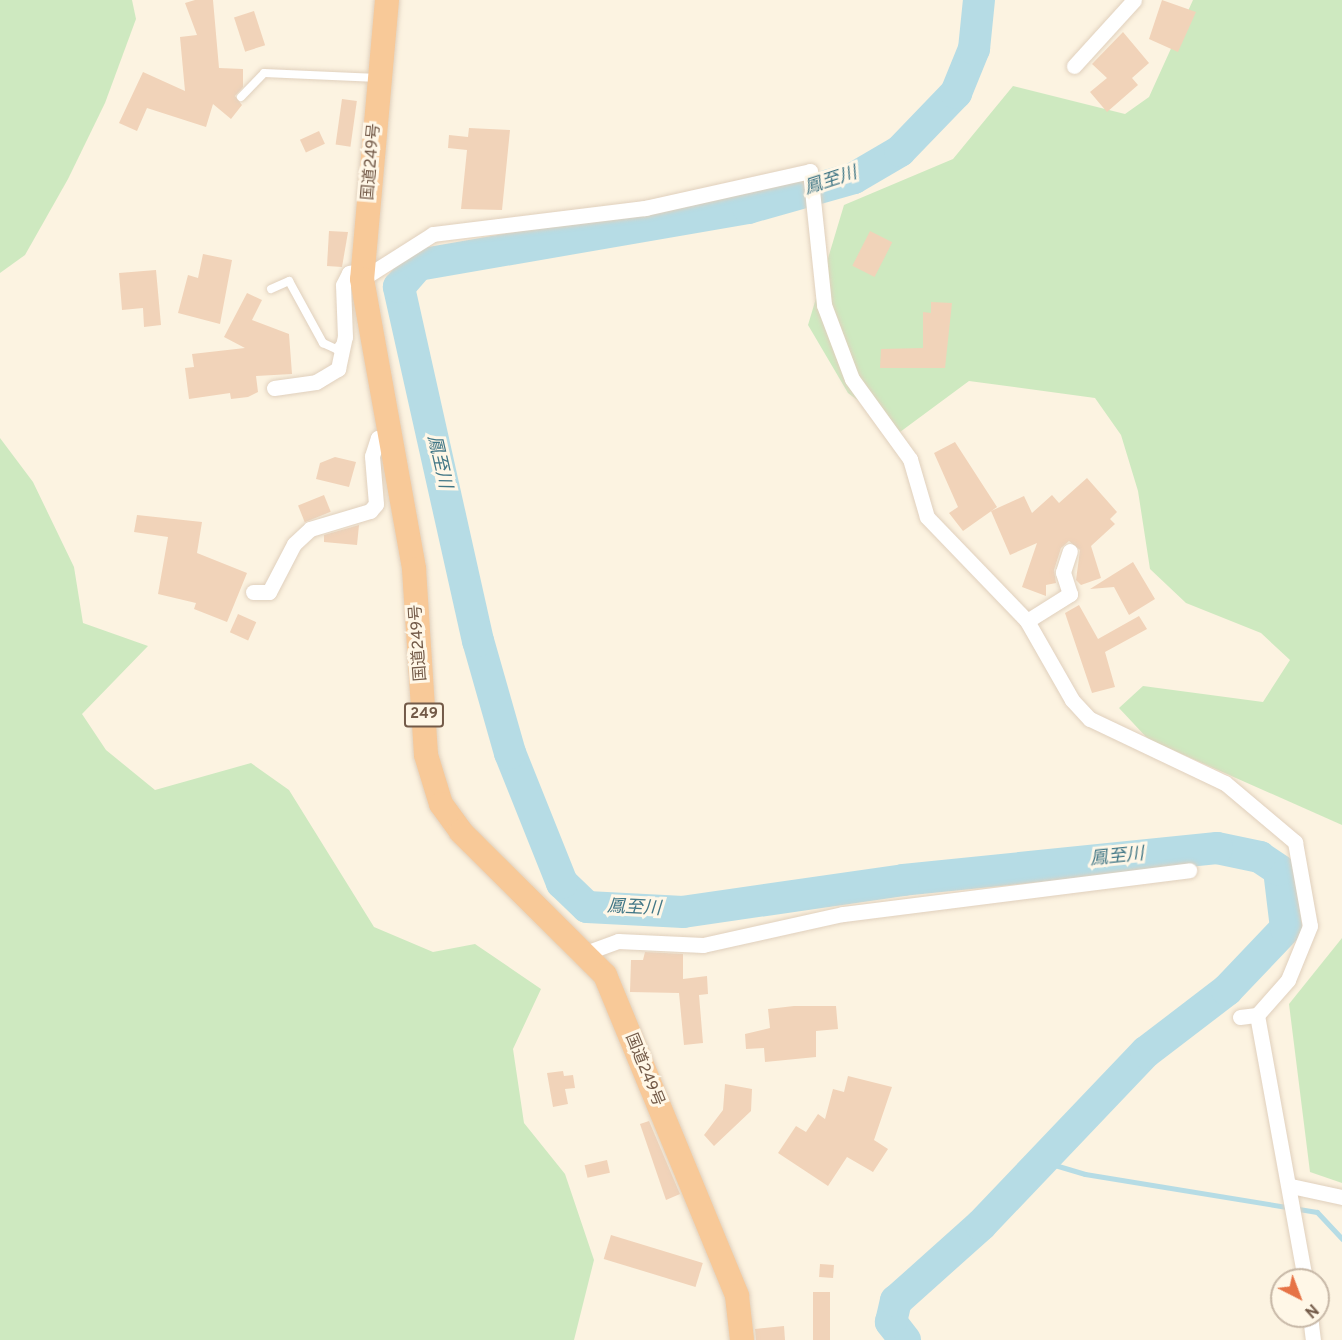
<!DOCTYPE html>
<meta charset="utf-8">
<style>
body{margin:0}
#map{position:relative;width:1342px;height:1340px;overflow:hidden;background:#fcf3e1;font-family:Overpass,"Noto Sans JP",sans-serif}
div>[style]{position:absolute}
.green>*{inset:0;background:#cee9c0}
.stream>*{height:5px;margin:-2.5px;padding:0 2.5px;transform-origin:2.5px;border-radius:2.5px;background:#b6dce5}
.river>*{height:32px;margin:-16px;padding:0 16px;transform-origin:16px;border-radius:16px;background:#b6dce5}
.building>*{inset:0;background:#f1d3b9;transform-origin:0 0}
.roads{filter:drop-shadow(0 0 2px #e0d0bd) drop-shadow(0 0 2px #e0d0bd)}
.service>*{height:8px;margin:-4px;padding:0 4px;transform-origin:4px;border-radius:4px;background:#fff}
.minor>*{height:15px;margin:-7.5px;padding:0 7.5px;transform-origin:7.5px;border-radius:7.5px;background:#fff}
.trunk>*{height:24px;margin:-12px;padding:0 12px;transform-origin:12px;border-radius:12px;background:#f8c998}
span{translate:-50% -50%;white-space:nowrap;text-align:center;line-height:1.15;-webkit-text-stroke:6px #fff7e7;paint-order:stroke}
.shield-label span{padding:2px 4px;background:#fff7e7;border:2px solid;border-radius:4px;-webkit-text-stroke-width:0}
.shield-label{font-size:15px;color:#735a48;font-weight:700}
.street-label{font-size:16px;color:#735a48}
.water-label{font-size:18px;color:#427786;font-style:italic}
.north{position:absolute;left:1270px;top:1268px;width:60px;height:60px;box-sizing:border-box;background:#fff7e7;border:2px solid #c7b8a7;border-radius:50%;rotate:138deg;font-size:16px;font-weight:700;line-height:24px;text-align:center;color:#735a48}
.north::after{content:'';display:block;margin:auto;width:21px;height:27px;background:#e67346;clip-path:polygon(50% 0,100% 100%,50% 72%,0 100%)}
</style>
<div id="map">
<div class="green">
<i style="clip-path:polygon(0 0,132px 0,136px 19px,105px 103px,68px 179px,25px 255px,0 273px)"></i>
<i style="clip-path:polygon(1193px 0,1342px 0,1342px 825px,1148px 739px,1119px 708px,1143px 686px,1263px 702px,1290px 660px,1261px 633px,1186px 603px,1150px 569px,1138px 491px,1121px 435px,1095px 398px,969px 381px,900px 432px,848px 393px,808px 325px,844px 205px,953px 159px,1013px 86px,1125px 114px,1149px 97px)"></i>
<i style="clip-path:polygon(0 438px,33px 482px,74px 567px,83px 623px,148px 646px,82px 714px,106px 750px,155px 790px,251px 763px,289px 790px,374px 927px,433px 952px,475px 944px,541px 989px,513px 1049px,524px 1123px,565px 1174px,594px 1260px,574px 1340px,0 1340px)"></i>
<i style="clip-path:polygon(1342px 938px,1342px 1183px,1310px 1172px,1289px 1004px)"></i>
</div>
<div class="stream">
<i style="left:1038px;top:1160px;width:49px;rotate:16.6deg"></i>
<i style="left:1085px;top:1174px;width:235px;rotate:9.3deg"></i>
<i style="left:1317px;top:1212px;width:37px;rotate:47deg"></i>
</div>
<div class="river">
<i style="left:905px;top:1340px;width:23px;rotate:-128deg"></i>
<i style="left:891px;top:1322px;width:22px;rotate:-77deg"></i>
<i style="left:896px;top:1301px;width:114px;rotate:-41.8deg"></i>
<i style="left:981px;top:1225px;width:239px;rotate:-46.4deg"></i>
<i style="left:1146px;top:1052px;width:102px;rotate:-37.4deg"></i>
<i style="left:1227px;top:990px;width:86px;rotate:-46.4deg"></i>
<i style="left:1286px;top:928px;width:58px;rotate:-96.9deg"></i>
<i style="left:1279px;top:870px;width:23px;rotate:-146deg"></i>
<i style="left:1260px;top:857px;width:44px;rotate:-168.2deg"></i>
<i style="left:1217px;top:848px;width:315px;rotate:174.2deg"></i>
<i style="left:904px;top:880px;width:223px;rotate:171.8deg"></i>
<i style="left:683px;top:912px;width:96px;rotate:-177deg"></i>
<i style="left:587px;top:907px;width:35px;rotate:-136deg"></i>
<i style="left:562px;top:883px;width:140px;rotate:-111.8deg"></i>
<i style="left:510px;top:753px;width:116px;rotate:-105.9deg"></i>
<i style="left:478px;top:641px;width:363px;rotate:-102.6deg"></i>
<i style="left:399px;top:287px;width:29px;rotate:-49deg"></i>
<i style="left:418px;top:265px;width:335px;rotate:-9.8deg"></i>
<i style="left:748px;top:208px;width:110px;rotate:-15.8deg"></i>
<i style="left:854px;top:178px;width:53px;rotate:-30.4deg"></i>
<i style="left:900px;top:151px;width:81px;rotate:-46deg"></i>
<i style="left:956px;top:93px;width:48px;rotate:-67.8deg"></i>
<i style="left:974px;top:49px;width:49px;rotate:-84.2deg"></i>
</div>
<div class="building">
<i style="clip-path:polygon(195px 0,213px 0,219px 68px,243px 69px,243px 87px,235px 96px,242px 105px,231px 119px,213px 104px,206px 127px,147px 108px,137px 131px,119px 123px,143px 72px,185px 91px,180px 37px,197px 35px,185px 3px)"></i>
<i style="clip-path:polygon(1162px 0,1196px 12px,1178px 52px,1149px 39px)"></i>
<i style="left:254px;top:11px;width:36px;height:21px;rotate:72deg"></i>
<i style="clip-path:polygon(1123px 32px,1149px 63px,1132px 78px,1138px 85px,1107px 112px,1090px 92px,1107px 78px,1092px 64px)"></i>
<i style="left:342px;top:99px;width:15px;height:46px;rotate:8deg"></i>
<i style="clip-path:polygon(469px 128px,510px 130px,502px 210px,461px 209px,467px 150px,448px 148px,449px 135px,468px 137px)"></i>
<i style="left:319px;top:131px;width:14px;height:21px;rotate:65deg"></i>
<i style="clip-path:polygon(329px 231px,348px 232px,342px 267px,327px 266px)"></i>
<i style="left:870px;top:231px;width:25px;height:39px;rotate:27deg"></i>
<i style="clip-path:polygon(203px 254px,232px 260px,220px 324px,178px 313px,188px 275px,198px 278px)"></i>
<i style="clip-path:polygon(156px 270px,161px 325px,144px 327px,143px 308px,122px 310px,119px 273px)"></i>
<i style="clip-path:polygon(247px 293px,262px 300px,252px 320px,289px 334px,292px 374px,256px 376px,258px 392px,248px 397px,231px 399px,230px 393px,189px 399px,185px 368px,194px 367px,192px 354px,245px 348px,224px 337px)"></i>
<i style="clip-path:polygon(931px 302px,952px 303px,945px 368px,880px 368px,881px 349px,923px 348px,923px 312px,931px 313px)"></i>
<i style="clip-path:polygon(955px 442px,997px 507px,963px 531px,949px 513px,958px 507px,934px 453px)"></i>
<i style="clip-path:polygon(335px 457px,356px 462px,349px 487px,316px 479px,320px 463px)"></i>
<i style="clip-path:polygon(1087px 478px,1117px 512px,1110px 519px,1115px 524px,1091px 546px,1101px 578px,1081px 585px,1076px 580px,1080px 550px,1069px 541px,1061px 548px,1054px 570px,1056px 583px,1046px 585px,1046px 596px,1022px 587px,1037px 543px,1010px 555px,991px 511px,1024px 496px,1032px 513px,1052px 495px,1059px 503px)"></i>
<i style="left:324px;top:495px;width:18px;height:28px;rotate:68deg"></i>
<i style="clip-path:polygon(137px 515px,202px 522px,197px 553px,247px 573px,227px 622px,194px 609px,196px 603px,158px 594px,168px 537px,134px 532px)"></i>
<i style="clip-path:polygon(359px 525px,357px 545px,324px 542px,324px 535px)"></i>
<i style="clip-path:polygon(1133px 562px,1155px 599px,1129px 615px,1114px 587px,1090px 589px)"></i>
<i style="clip-path:polygon(1079px 605px,1098px 639px,1139px 616px,1147px 629px,1105px 652px,1115px 687px,1092px 693px,1065px 613px)"></i>
<i style="left:238px;top:614px;width:20px;height:20px;rotate:24deg"></i>
<i style="clip-path:polygon(645px 952px,683px 954px,683px 979px,707px 976px,708px 994px,699px 995px,703px 1043px,684px 1045px,679px 993px,630px 992px,631px 960px,643px 960px)"></i>
<i style="clip-path:polygon(794px 1006px,836px 1006px,838px 1029px,816px 1031px,816px 1057px,765px 1062px,764px 1048px,746px 1049px,745px 1034px,770px 1028px,768px 1009px)"></i>
<i style="clip-path:polygon(563px 1071px,564px 1076px,573px 1075px,575px 1088px,565px 1089px,568px 1104px,553px 1107px,547px 1073px)"></i>
<i style="clip-path:polygon(848px 1076px,892px 1087px,874px 1140px,888px 1149px,873px 1172px,847px 1157px,828px 1186px,778px 1153px,796px 1126px,806px 1132px,818px 1114px,825px 1119px,833px 1089px,844px 1092px)"></i>
<i style="clip-path:polygon(725px 1084px,752px 1089px,751px 1111px,714px 1146px,704px 1135px,723px 1110px)"></i>
<i style="clip-path:polygon(649px 1121px,680px 1194px,666px 1200px,640px 1124px)"></i>
<i style="left:607px;top:1160px;width:13px;height:23px;rotate:77deg"></i>
<i style="left:611px;top:1235px;width:96px;height:25px;rotate:17deg"></i>
<i style="left:820px;top:1264px;width:14px;height:13px;rotate:4deg"></i>
<i style="left:813px;top:1292px;width:17px;height:48px"></i>
<i style="clip-path:polygon(784px 1326px,785px 1340px,756px 1340px,755px 1329px)"></i>
</div>
<div class="roads">
<div class="service">
<i style="left:241px;top:97px;width:33px;rotate:-46deg"></i>
<i style="left:264px;top:73px;width:114px;rotate:2.5deg"></i>
<i style="left:271px;top:289px;width:20px;rotate:-24deg"></i>
<i style="left:289px;top:281px;width:71px;rotate:61.3deg"></i>
<i style="left:323px;top:343px;width:14px;rotate:25deg"></i>
<i style="left:336px;top:349px;width:8px;rotate:-50deg"></i>
</div>
<div class="minor">
<i style="left:1074px;top:66px;width:89px;rotate:-47.7deg"></i>
<i style="left:362px;top:279px;width:84px;rotate:-32.4deg"></i>
<i style="left:433px;top:234px;width:214px;rotate:-7deg"></i>
<i style="left:645px;top:208px;width:169px;rotate:-12.6deg"></i>
<i style="left:810px;top:171px;width:135px;rotate:84deg"></i>
<i style="left:824px;top:305px;width:79px;rotate:69.3deg"></i>
<i style="left:852px;top:379px;width:99px;rotate:54.1deg"></i>
<i style="left:910px;top:459px;width:60px;rotate:73.7deg"></i>
<i style="left:927px;top:517px;width:144px;rotate:46.1deg"></i>
<i style="left:1027px;top:621px;width:91px;rotate:60.3deg"></i>
<i style="left:1072px;top:700px;width:26px;rotate:47deg"></i>
<i style="left:1090px;top:719px;width:149px;rotate:25.4deg"></i>
<i style="left:1225px;top:783px;width:92px;rotate:40.1deg"></i>
<i style="left:1295px;top:842px;width:85px;rotate:79.9deg"></i>
<i style="left:1310px;top:926px;width:58px;rotate:112.2deg"></i>
<i style="left:1288px;top:980px;width:47px;rotate:131.5deg"></i>
<i style="left:274px;top:388px;width:42px;rotate:-8.1deg"></i>
<i style="left:316px;top:382px;width:26px;rotate:-31deg"></i>
<i style="left:338px;top:369px;width:33px;rotate:-78deg"></i>
<i style="left:345px;top:337px;width:52px;rotate:-92.2deg"></i>
<i style="left:343px;top:285px;width:13px;rotate:-63deg"></i>
<i style="left:349px;top:273px;width:13px;rotate:-9deg"></i>
<i style="left:253px;top:592px;width:16px"></i>
<i style="left:269px;top:592px;width:54px;rotate:-62.5deg"></i>
<i style="left:294px;top:544px;width:22px;rotate:-43deg"></i>
<i style="left:310px;top:529px;width:63px;rotate:-16.7deg"></i>
<i style="left:370px;top:511px;width:9px;rotate:-49deg"></i>
<i style="left:376px;top:504px;width:48px;rotate:-94.8deg"></i>
<i style="left:372px;top:456px;width:19px;rotate:-72deg"></i>
<i style="left:378px;top:438px;width:13px;rotate:-9deg"></i>
<i style="left:1027px;top:621px;width:51px;rotate:-32.1deg"></i>
<i style="left:1070px;top:594px;width:23px;rotate:-108deg"></i>
<i style="left:1063px;top:572px;width:22px;rotate:-72deg"></i>
<i style="left:588px;top:952px;width:32px;rotate:-20deg"></i>
<i style="left:618px;top:941px;width:85px;rotate:2.7deg"></i>
<i style="left:703px;top:945px;width:143px;rotate:-12.5deg"></i>
<i style="left:843px;top:914px;width:349px;rotate:-7.2deg"></i>
<i style="left:1240px;top:1017px;width:17px;rotate:-7deg"></i>
<i style="left:1257px;top:1015px;width:269px;rotate:79.7deg"></i>
<i style="left:1291px;top:1186px;width:52px;rotate:12.2deg"></i>
<i style="left:1310px;top:1316px;width:24px;rotate:83deg"></i>
</div>
<div class="trunk">
<i style="left:387px;top:0;width:280px;rotate:95.1deg"></i>
<i style="left:362px;top:279px;width:295px;rotate:79.8deg"></i>
<i style="left:414px;top:569px;width:186px;rotate:86.3deg"></i>
<i style="left:426px;top:755px;width:51px;rotate:73deg"></i>
<i style="left:441px;top:804px;width:34px;rotate:54deg"></i>
<i style="left:461px;top:832px;width:203px;rotate:44.8deg"></i>
<i style="left:605px;top:975px;width:347px;rotate:67.6deg"></i>
<i style="left:737px;top:1296px;width:44px;rotate:83.5deg"></i>
</div>
</div>
<div class="shield-label">
<span style="left:424px;top:715px">249</span>
</div>
<div class="street-label">
<span style="left:372px;top:162px;rotate:-85deg">国道249号</span>
<span style="left:419px;top:643px;rotate:-94deg">国道249号</span>
<span style="left:644px;top:1070px;rotate:68deg">国道249号</span>
</div>
<div class="water-label">
<span style="left:831px;top:182px;rotate:-18deg">鳳至川</span>
<span style="left:438px;top:462px;rotate:77deg">鳳至川</span>
<span style="left:1117px;top:858px;rotate:-6deg">鳳至川</span>
<span style="left:634px;top:909px;rotate:3deg">鳳至川</span>
</div>
<div class="north">N</div>
</div>
